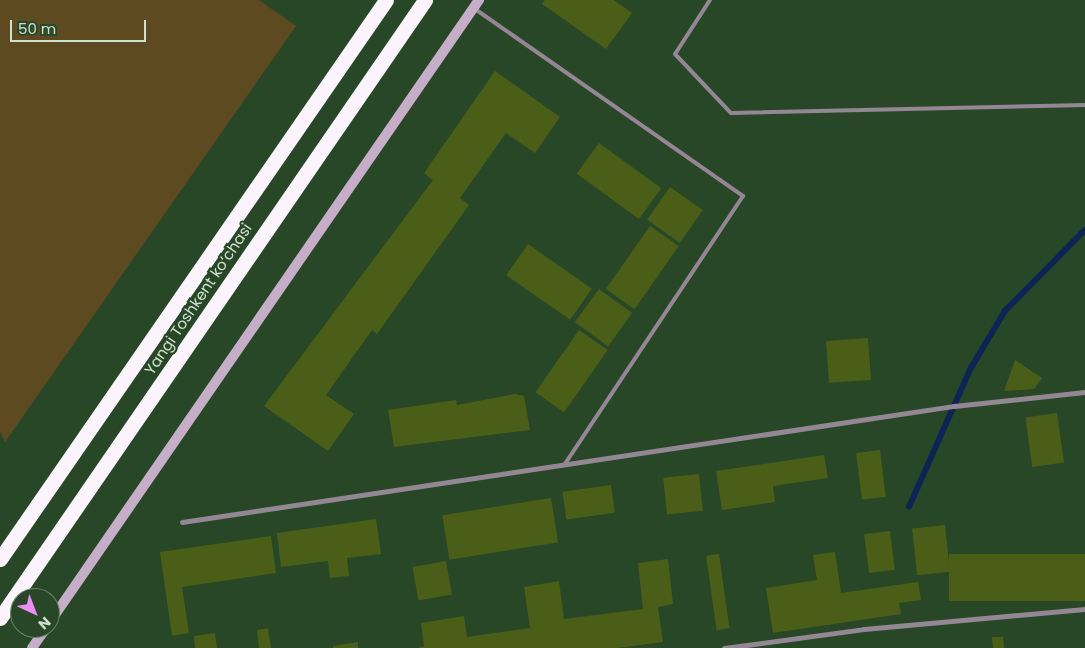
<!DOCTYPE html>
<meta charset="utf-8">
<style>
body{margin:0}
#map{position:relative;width:1085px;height:648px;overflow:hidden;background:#284727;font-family:Poppins,sans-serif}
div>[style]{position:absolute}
.green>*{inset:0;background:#5e4a20}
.stream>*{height:5.5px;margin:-2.75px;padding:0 2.75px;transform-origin:2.75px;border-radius:2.75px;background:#0e2456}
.building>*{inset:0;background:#4a5e18;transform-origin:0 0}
.lane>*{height:4px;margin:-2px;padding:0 2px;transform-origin:2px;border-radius:2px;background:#958696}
.street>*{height:5px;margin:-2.5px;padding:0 2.5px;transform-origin:2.5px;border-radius:2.5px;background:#958696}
.secondary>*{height:10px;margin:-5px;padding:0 5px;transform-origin:5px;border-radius:5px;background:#c6aec8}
.highway>*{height:15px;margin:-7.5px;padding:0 7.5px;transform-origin:7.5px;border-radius:7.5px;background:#fcf4fc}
span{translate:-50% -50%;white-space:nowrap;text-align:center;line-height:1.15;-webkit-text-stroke:4.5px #284727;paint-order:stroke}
.street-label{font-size:15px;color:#cee1cd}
.north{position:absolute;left:10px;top:588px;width:50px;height:50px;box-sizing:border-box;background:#284727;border:1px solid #6a8569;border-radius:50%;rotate:137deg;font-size:14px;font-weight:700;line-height:20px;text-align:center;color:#cee1cd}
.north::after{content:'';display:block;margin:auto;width:18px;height:22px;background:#ee8cf8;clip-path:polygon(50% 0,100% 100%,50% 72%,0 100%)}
.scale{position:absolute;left:10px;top:20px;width:136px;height:22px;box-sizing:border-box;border:2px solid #cee1cd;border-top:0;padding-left:6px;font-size:15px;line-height:18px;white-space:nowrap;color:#cee1cd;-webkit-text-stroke:4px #284727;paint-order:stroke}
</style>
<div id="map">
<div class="green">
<i style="clip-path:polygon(0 0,259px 0,296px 26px,5px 442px,0 431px)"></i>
</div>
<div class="stream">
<i style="left:909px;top:507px;width:152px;rotate:-66deg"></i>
<i style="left:971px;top:368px;width:66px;rotate:-59.2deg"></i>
<i style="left:1005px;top:311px;width:114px;rotate:-45.4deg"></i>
</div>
<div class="building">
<i style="clip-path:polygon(545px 0,614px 0,632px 13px,606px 49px,542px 4px)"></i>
<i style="clip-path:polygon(495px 71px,560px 117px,535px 153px,506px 133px,460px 198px,469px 205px,377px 334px,372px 330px,326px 395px,354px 414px,328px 451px,264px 406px,433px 180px,424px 173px)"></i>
<i style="left:599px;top:143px;width:77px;height:38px;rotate:36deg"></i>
<i style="left:670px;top:187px;width:40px;height:40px;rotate:35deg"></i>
<i style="left:650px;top:226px;width:35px;height:77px;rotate:35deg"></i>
<i style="left:528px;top:244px;width:78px;height:38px;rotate:35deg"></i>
<i style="left:599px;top:289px;width:41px;height:41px;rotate:36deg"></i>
<i style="left:579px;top:330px;width:35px;height:76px;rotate:35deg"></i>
<i style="left:868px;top:338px;width:42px;height:42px;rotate:86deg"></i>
<i style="clip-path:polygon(1015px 360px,1042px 378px,1034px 389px,1004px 391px)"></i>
<i style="clip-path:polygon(515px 394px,524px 396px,530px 430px,394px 447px,388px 410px,456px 400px,457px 405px)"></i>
<i style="left:1057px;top:413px;width:50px;height:32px;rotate:82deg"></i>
<i style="left:880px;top:450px;width:47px;height:24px;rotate:83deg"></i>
<i style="clip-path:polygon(824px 455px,828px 478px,773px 486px,775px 502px,722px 510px,716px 471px)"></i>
<i style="left:699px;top:474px;width:37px;height:36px;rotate:84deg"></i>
<i style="left:611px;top:485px;width:28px;height:49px;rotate:82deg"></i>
<i style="left:551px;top:498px;width:45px;height:110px;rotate:81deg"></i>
<i style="clip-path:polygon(376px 519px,381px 554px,347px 558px,349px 576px,330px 578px,328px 561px,281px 567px,277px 533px)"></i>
<i style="left:945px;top:525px;width:47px;height:33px;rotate:84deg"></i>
<i style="left:890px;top:531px;width:39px;height:26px;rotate:83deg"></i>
<i style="clip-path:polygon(271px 536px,276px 573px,182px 587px,189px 633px,172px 636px,160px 552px)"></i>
<i style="clip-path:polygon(835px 552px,841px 593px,918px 582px,921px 600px,899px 603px,901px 614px,773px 633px,766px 588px,817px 580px,813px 555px)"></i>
<i style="left:719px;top:554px;width:75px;height:13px;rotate:82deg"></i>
<i style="left:1085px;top:554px;width:47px;height:136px;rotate:90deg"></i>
<i style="clip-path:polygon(668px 559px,673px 604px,658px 607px,663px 642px,617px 648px,418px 648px,424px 646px,421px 623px,464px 616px,467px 637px,530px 628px,524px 587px,559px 581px,564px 619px,643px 609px,638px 563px)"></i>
<i style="left:446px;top:561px;width:34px;height:34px;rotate:80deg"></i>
<i style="clip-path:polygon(268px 628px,271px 648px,259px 648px,257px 630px)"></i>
<i style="clip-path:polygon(215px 633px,217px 648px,195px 648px,194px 636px)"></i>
<i style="clip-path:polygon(992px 637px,1003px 637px,1004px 648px,993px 648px)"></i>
<i style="clip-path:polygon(358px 642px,358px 648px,333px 648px,333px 646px)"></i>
</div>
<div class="lane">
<i style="left:710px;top:0;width:64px;rotate:122.9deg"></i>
<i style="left:675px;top:54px;width:81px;rotate:46.5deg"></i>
<i style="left:731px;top:113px;width:354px;rotate:-1.3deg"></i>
<i style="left:475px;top:9px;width:327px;rotate:34.9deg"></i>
<i style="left:743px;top:196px;width:322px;rotate:123.6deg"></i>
</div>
<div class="street">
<i style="left:182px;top:522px;width:781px;rotate:-8.55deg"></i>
<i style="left:954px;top:406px;width:132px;rotate:-6.1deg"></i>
<i style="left:724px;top:648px;width:141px;rotate:-7.7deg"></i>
<i style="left:864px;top:629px;width:222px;rotate:-5.2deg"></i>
</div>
<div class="secondary">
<i style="left:50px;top:622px;width:756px;rotate:-55.41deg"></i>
<i style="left:32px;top:648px;width:24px;rotate:-55deg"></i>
</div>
<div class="highway">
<i style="left:0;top:559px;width:679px;rotate:-55.37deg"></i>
<i style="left:0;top:618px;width:750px;rotate:-55.48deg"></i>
</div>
<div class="street-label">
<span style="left:198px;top:299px;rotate:-56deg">Yangi Toshkent ko‘chasi</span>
</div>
<div class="north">N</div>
<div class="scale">50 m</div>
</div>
